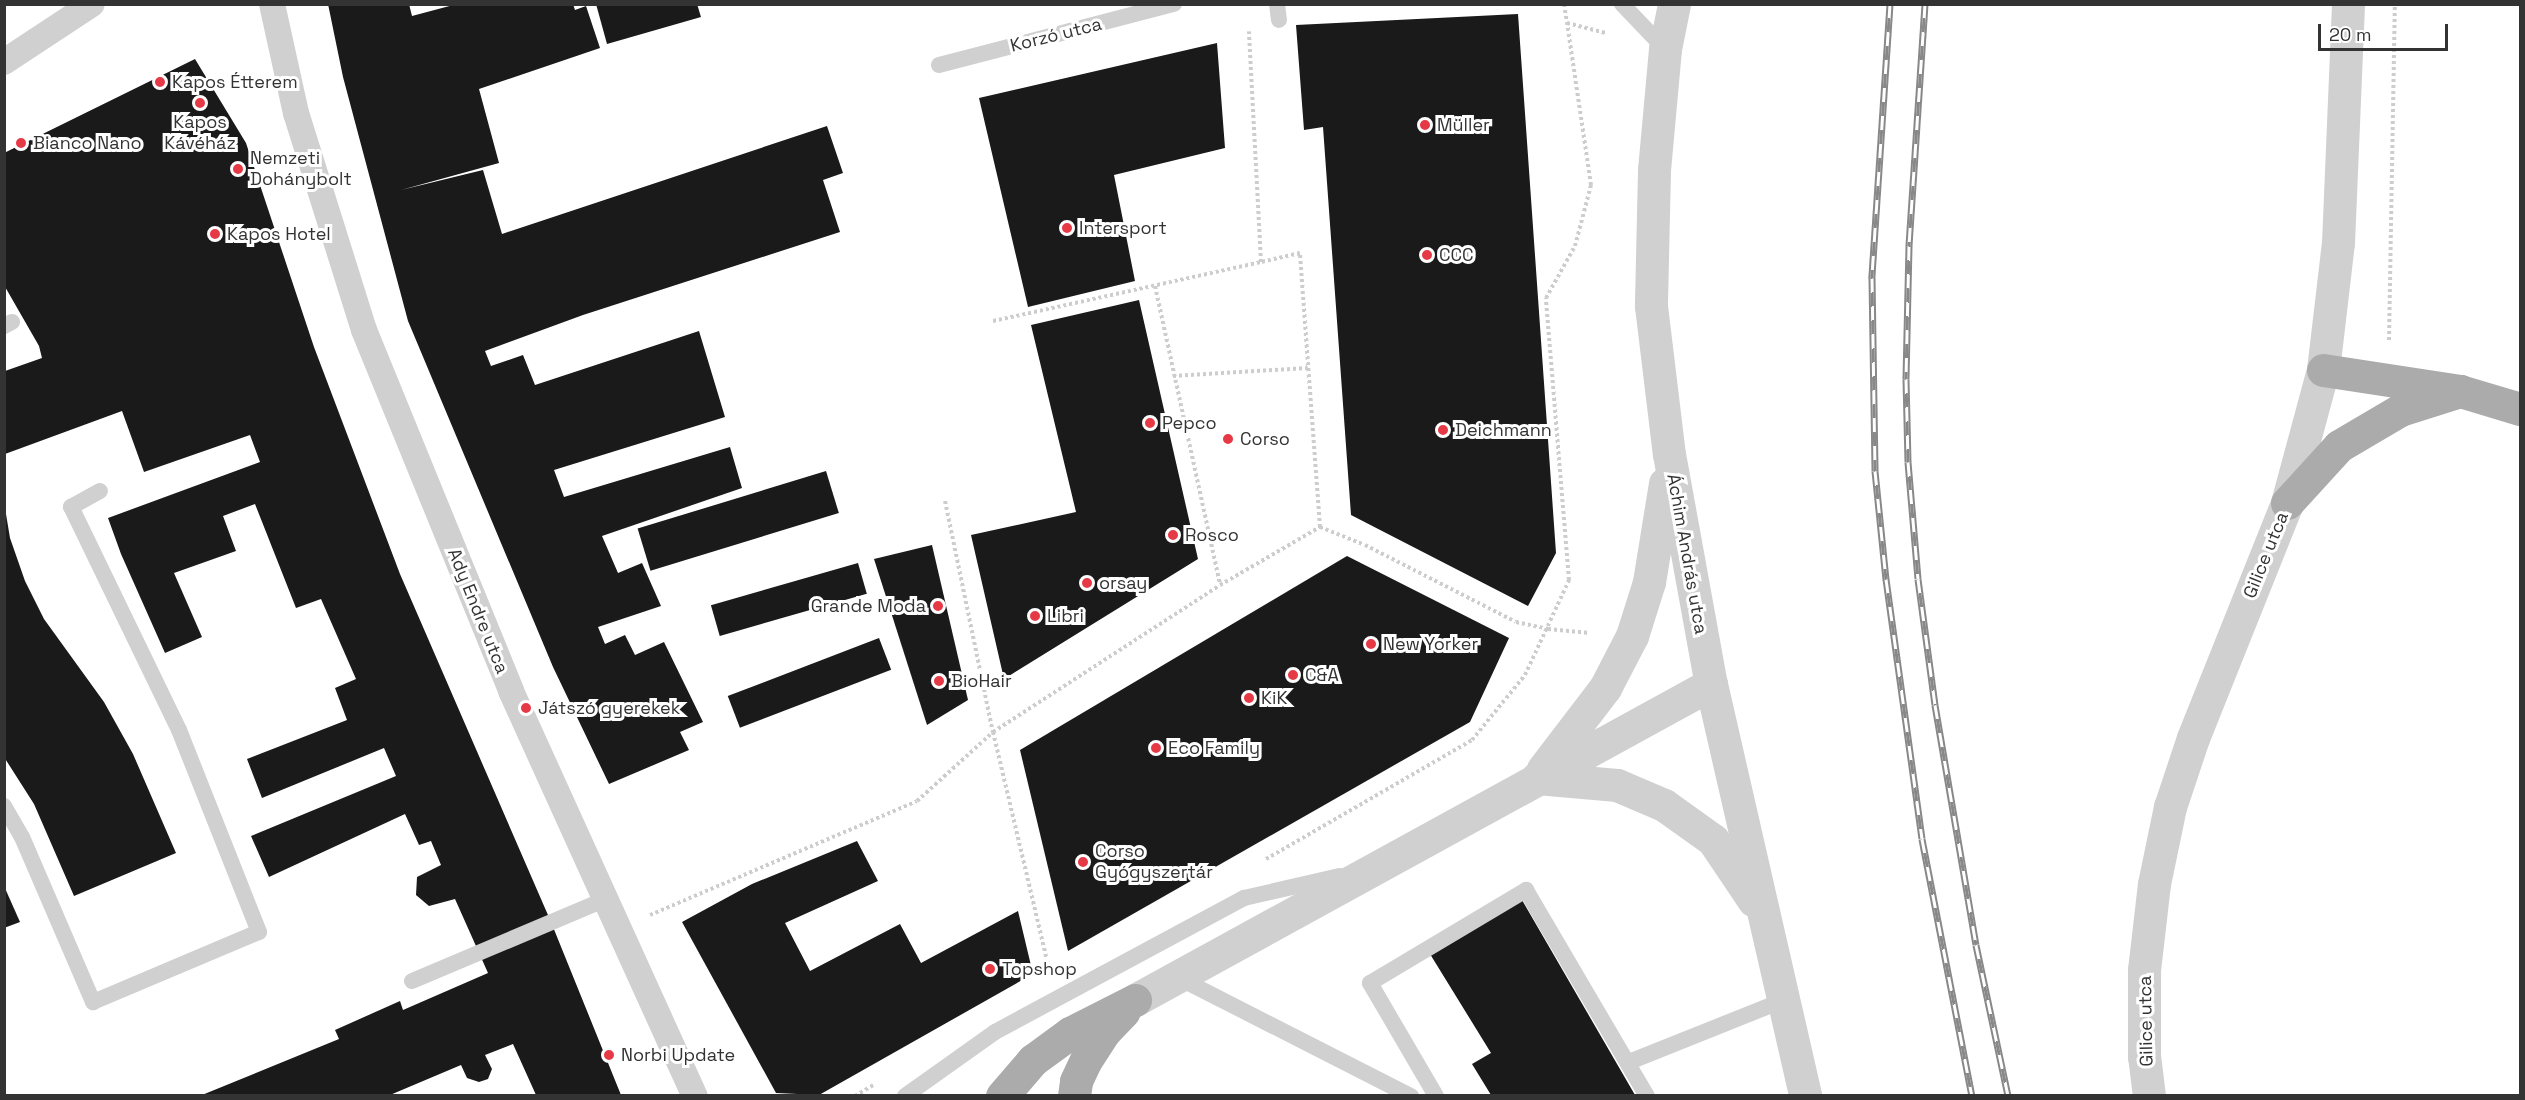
<!DOCTYPE html>
<meta charset="utf-8">
<style>
body{margin:0}
#map{position:relative;width:2525px;height:1100px;overflow:hidden;background:#fff;font-family:"Space Grotesk",sans-serif}
div>[style]{position:absolute}
.building>*{inset:0;background:#1a1a1a;transform-origin:0 0}
.path>*{height:4px;margin-top:-2px;transform-origin:0;background:repeating-linear-gradient(90deg,#cdcdcd 0 3px,transparent 0 6px)}
.service>*{height:16px;margin:-8px;padding:0 8px;transform-origin:8px;border-radius:8px;background:#d0d0d0}
.pedestrian>*{height:26px;margin:-13px;padding:0 13px;transform-origin:13px;border-radius:13px;background:#d0d0d0}
.tertiary>*{height:33px;margin:-16.5px;padding:0 16.5px;transform-origin:16.5px;border-radius:16.5px;background:#d0d0d0}
.primary>*{height:33px;margin:-16.5px;padding:0 16.5px;transform-origin:16.5px;border-radius:16.5px;background:#ababab}
.rail>*{height:7px;margin-top:-3.5px;transform-origin:0;background:repeating-linear-gradient(90deg,#fff 0 14px,#888 0 28px);box-sizing:border-box;border-block:2px solid #888}
.dots>*{width:16px;height:16px;translate:-50% -50%;box-sizing:border-box;border:3px solid #fff;border-radius:50%}
span{translate:-50% -50%;white-space:nowrap;text-align:center;line-height:1.15;-webkit-text-stroke:6px #fff;paint-order:stroke}
.street-label{font-size:18px;color:#333}
.poi-label{font-size:18px;color:#333}
.left{translate:0 -50%;text-align:left}
.right{translate:-100% -50%;text-align:right}
.frame{position:absolute;inset:0;border:6px solid #333;pointer-events:none}
.scale{position:absolute;left:2318px;top:24px;width:130px;height:27px;box-sizing:border-box;border:3px solid #333;border-top:0;padding-left:8px;font-size:18px;line-height:21px;white-space:nowrap;color:#333;-webkit-text-stroke:4px #fff;paint-order:stroke}
</style>
<div id="map">
<div class="building">
<i style="clip-path:polygon(328px 4px,409px 4px,412px 16px,457px 4px,573px 4px,575px 10px,586px 6px,600px 48px,479px 89px,499px 163px,401px 190px,483px 170px,502px 234px,827px 126px,843px 173px,823px 180px,840px 232px,583px 315px,485px 351px,491px 366px,523px 355px,535px 385px,699px 331px,725px 417px,554px 470px,564px 497px,730px 447px,742px 488px,602px 536px,618px 573px,642px 563px,661px 606px,598px 627px,605px 644px,625px 635px,635px 655px,664px 642px,703px 722px,680px 732px,689px 750px,609px 784px,553px 667px,408px 321px,343px 77px)"></i>
<i style="clip-path:polygon(596px 4px,697px 4px,701px 17px,607px 44px)"></i>
<i style="clip-path:polygon(1518px 14px,1556px 553px,1528px 606px,1351px 515px,1323px 127px,1304px 130px,1296px 25px)"></i>
<i style="clip-path:polygon(1217px 43px,1225px 148px,1114px 175px,1135px 281px,1028px 307px,979px 98px)"></i>
<i style="clip-path:polygon(195px 59px,246px 143px,314px 347px,400px 574px,551px 922px,621px 1095px,536px 1095px,513px 1044px,485px 1055px,492px 1069px,488px 1079px,479px 1082px,467px 1078px,461px 1065px,390px 1095px,202px 1095px,339px 1039px,335px 1030px,400px 1001px,403px 1010px,488px 973px,455px 899px,429px 906px,416px 895px,417px 877px,441px 865px,431px 841px,419px 845px,405px 814px,269px 877px,251px 836px,396px 776px,384px 748px,262px 798px,247px 759px,347px 720px,335px 688px,356px 679px,321px 599px,296px 608px,255px 504px,223px 516px,236px 551px,174px 573px,202px 637px,165px 653px,121px 554px,108px 518px,260px 462px,250px 435px,144px 472px,122px 411px,5px 454px,5px 371px,42px 358px,39px 346px,4px 285px,4px 153px)"></i>
<i style="clip-path:polygon(1139px 300px,1198px 559px,1004px 679px,971px 535px,1076px 512px,1031px 325px)"></i>
<i style="left:826px;top:471px;width:44px;height:197px;rotate:73deg"></i>
<i style="clip-path:polygon(6px 514px,10px 538px,25px 581px,44px 619px,104px 702px,133px 754px,176px 853px,74px 896px,34px 804px,4px 757px)"></i>
<i style="clip-path:polygon(932px 545px,968px 700px,927px 725px,874px 559px)"></i>
<i style="clip-path:polygon(1347px 556px,1509px 638px,1470px 722px,1068px 951px,1020px 750px)"></i>
<i style="left:858px;top:563px;width:32px;height:153px;rotate:74deg"></i>
<i style="left:879px;top:638px;width:34px;height:162px;rotate:69deg"></i>
<i style="clip-path:polygon(857px 841px,878px 881px,785px 923px,810px 971px,900px 924px,921px 963px,1018px 911px,1033px 974px,819px 1095px,776px 1093px,682px 922px,752px 884px)"></i>
<i style="clip-path:polygon(4px 886px,20px 922px,4px 928px)"></i>
<i style="clip-path:polygon(1522px 900px,1635px 1095px,1491px 1095px,1472px 1064px,1491px 1053px,1430px 954px)"></i>
</div>
<div class="path">
<i style="left:1564px;top:4px;width:19px;rotate:81deg"></i>
<i style="left:1567px;top:23px;width:40px;rotate:14.4deg"></i>
<i style="left:1155px;top:286px;width:306px;rotate:77.7deg"></i>
<i style="left:993px;top:321px;width:274px;rotate:-12.4deg"></i>
<i style="left:2389px;top:340px;width:336px;rotate:-89deg"></i>
<i style="left:1173px;top:376px;width:135px;rotate:-3.4deg"></i>
<i style="left:945px;top:501px;width:236px;rotate:78.3deg"></i>
<i style="left:993px;top:732px;width:243px;rotate:76.7deg"></i>
<i style="left:1320px;top:527px;width:48px;rotate:21.8deg"></i>
<i style="left:1365px;top:545px;width:169px;rotate:27deg"></i>
<i style="left:1516px;top:622px;width:33px;rotate:12deg"></i>
<i style="left:1548px;top:629px;width:42px;rotate:5.4deg"></i>
<i style="left:1266px;top:859px;width:238px;rotate:-30deg"></i>
<i style="left:1472px;top:740px;width:84px;rotate:-50.8deg"></i>
<i style="left:1525px;top:675px;width:105px;rotate:-65.1deg"></i>
<i style="left:1569px;top:580px;width:283px;rotate:-94.7deg"></i>
<i style="left:1546px;top:298px;width:60px;rotate:-60.9deg"></i>
<i style="left:1575px;top:246px;width:63px;rotate:-75.3deg"></i>
<i style="left:1591px;top:185px;width:164px;rotate:-98.4deg"></i>
<i style="left:650px;top:915px;width:290px;rotate:-23.1deg"></i>
<i style="left:917px;top:801px;width:103px;rotate:-42.2deg"></i>
<i style="left:993px;top:732px;width:270px;rotate:-32.9deg"></i>
<i style="left:1220px;top:585px;width:116px;rotate:-30.1deg"></i>
<i style="left:1320px;top:527px;width:275px;rotate:-94.2deg"></i>
<i style="left:1300px;top:253px;width:40px;rotate:167deg"></i>
<i style="left:1261px;top:262px;width:231px;rotate:-93deg"></i>
<i style="left:855px;top:1096px;width:23px;rotate:-31deg"></i>
</div>
<div class="service">
<i style="left:1277px;top:4px;width:16px;rotate:83deg"></i>
<i style="left:1622px;top:4px;width:62px;rotate:46.3deg"></i>
<i style="left:939px;top:65px;width:243px;rotate:-14.6deg"></i>
<i style="left:4px;top:326px;width:9px;rotate:-27deg"></i>
<i style="left:4px;top:806px;width:36px;rotate:60deg"></i>
<i style="left:22px;top:837px;width:180px;rotate:66.7deg"></i>
<i style="left:93px;top:1002px;width:180px;rotate:-22.9deg"></i>
<i style="left:259px;top:932px;width:217px;rotate:-111.6deg"></i>
<i style="left:179px;top:730px;width:248px;rotate:-115.8deg"></i>
<i style="left:71px;top:507px;width:33px;rotate:-29deg"></i>
<i style="left:1177px;top:977px;width:263px;rotate:27deg"></i>
<i style="left:412px;top:981px;width:211px;rotate:-22.9deg"></i>
<i style="left:1629px;top:1062px;width:167px;rotate:-21.8deg"></i>
<i style="left:905px;top:1096px;width:110px;rotate:-35.4deg"></i>
<i style="left:995px;top:1032px;width:283px;rotate:-28.3deg"></i>
<i style="left:1244px;top:898px;width:98px;rotate:-12.9deg"></i>
<i style="left:1436px;top:1096px;width:131px;rotate:-120.3deg"></i>
<i style="left:1370px;top:983px;width:182px;rotate:-30.8deg"></i>
<i style="left:1526px;top:890px;width:239px;rotate:59.6deg"></i>
</div>
<div class="pedestrian">
<i style="left:272px;top:4px;width:112px;rotate:77.6deg"></i>
<i style="left:296px;top:113px;width:227px;rotate:72.6deg"></i>
<i style="left:364px;top:330px;width:390px;rotate:67.8deg"></i>
<i style="left:511px;top:691px;width:445px;rotate:65.6deg"></i>
<i style="left:4px;top:62px;width:105px;rotate:-33.4deg"></i>
</div>
<div class="tertiary">
<i style="left:1674px;top:4px;width:46px;rotate:101.3deg"></i>
<i style="left:1665px;top:49px;width:121px;rotate:95.2deg"></i>
<i style="left:1654px;top:170px;width:136px;rotate:91.3deg"></i>
<i style="left:1651px;top:306px;width:149px;rotate:83.1deg"></i>
<i style="left:1669px;top:454px;width:234px;rotate:79.7deg"></i>
<i style="left:1711px;top:684px;width:423px;rotate:77.1deg"></i>
<i style="left:1543px;top:769px;width:102px;rotate:-52.6deg"></i>
<i style="left:1605px;top:688px;width:59px;rotate:-62.6deg"></i>
<i style="left:1632px;top:636px;width:57px;rotate:-72.5deg"></i>
<i style="left:1649px;top:582px;width:100px;rotate:-80.8deg"></i>
<i style="left:1537px;top:778px;width:80px;rotate:5deg"></i>
<i style="left:1617px;top:785px;width:51px;rotate:23.1deg"></i>
<i style="left:1664px;top:805px;width:60px;rotate:35.5deg"></i>
<i style="left:1713px;top:840px;width:73px;rotate:56.1deg"></i>
<i style="left:1135px;top:1000px;width:657px;rotate:-28.75deg"></i>
<i style="left:2149px;top:1096px;width:39px;rotate:-97deg"></i>
<i style="left:2144px;top:1057px;width:87px;rotate:-90deg"></i>
<i style="left:2144px;top:970px;width:87px;rotate:-83.4deg"></i>
<i style="left:2154px;top:884px;width:79px;rotate:-78.3deg"></i>
<i style="left:2170px;top:807px;width:73px;rotate:-71.6deg"></i>
<i style="left:2193px;top:738px;width:253px;rotate:-68.2deg"></i>
<i style="left:2287px;top:503px;width:138px;rotate:-74.9deg"></i>
<i style="left:2323px;top:370px;width:128px;rotate:-83.3deg"></i>
<i style="left:2338px;top:243px;width:239px;rotate:-87.6deg"></i>
</div>
<div class="primary">
<i style="left:2323px;top:370px;width:139px;rotate:8.7deg"></i>
<i style="left:2460px;top:391px;width:63px;rotate:16.7deg"></i>
<i style="left:2287px;top:503px;width:77px;rotate:-47.6deg"></i>
<i style="left:2339px;top:446px;width:71px;rotate:-30.5deg"></i>
<i style="left:2400px;top:410px;width:63px;rotate:-17.6deg"></i>
<i style="left:1002px;top:1096px;width:48px;rotate:-49.3deg"></i>
<i style="left:1033px;top:1060px;width:46px;rotate:-36.1deg"></i>
<i style="left:1070px;top:1033px;width:73px;rotate:-26.9deg"></i>
<i style="left:1074px;top:1096px;width:15px;rotate:-82deg"></i>
<i style="left:1076px;top:1081px;width:23px;rotate:-65deg"></i>
<i style="left:1086px;top:1060px;width:33px;rotate:-57deg"></i>
<i style="left:1104px;top:1032px;width:28px;rotate:-46deg"></i>
</div>
<div class="rail">
<i style="left:1890px;top:4px;width:275px;rotate:93.8deg"></i>
<i style="left:1872px;top:278px;width:193px;rotate:89.1deg"></i>
<i style="left:1875px;top:471px;width:109px;rotate:84.2deg"></i>
<i style="left:1886px;top:579px;width:262px;rotate:82.1deg"></i>
<i style="left:1922px;top:839px;width:262px;rotate:79deg"></i>
<i style="left:1925px;top:4px;width:243px;rotate:93.8deg"></i>
<i style="left:1909px;top:246px;width:133px;rotate:91.3deg"></i>
<i style="left:1906px;top:379px;width:83px;rotate:88.6deg"></i>
<i style="left:1908px;top:462px;width:117px;rotate:85.1deg"></i>
<i style="left:1918px;top:579px;width:127px;rotate:82.3deg"></i>
<i style="left:1935px;top:705px;width:243px;rotate:80.3deg"></i>
<i style="left:1976px;top:945px;width:154px;rotate:78deg"></i>
</div>
<div class="dots">
<i style="left:160px;top:82px;background:#e63946"></i>
<i style="left:200px;top:103px;background:#e63946"></i>
<i style="left:1425px;top:125px;background:#e63946"></i>
<i style="left:21px;top:143px;background:#e63946"></i>
<i style="left:238px;top:169px;background:#e63946"></i>
<i style="left:1067px;top:228px;background:#e63946"></i>
<i style="left:215px;top:234px;background:#e63946"></i>
<i style="left:1427px;top:255px;background:#e63946"></i>
<i style="left:1150px;top:423px;background:#e63946"></i>
<i style="left:1443px;top:430px;background:#e63946"></i>
<i style="left:1228px;top:439px;background:#e63946"></i>
<i style="left:1173px;top:535px;background:#e63946"></i>
<i style="left:1087px;top:583px;background:#e63946"></i>
<i style="left:938px;top:606px;background:#e63946"></i>
<i style="left:1035px;top:616px;background:#e63946"></i>
<i style="left:1371px;top:644px;background:#e63946"></i>
<i style="left:1293px;top:675px;background:#e63946"></i>
<i style="left:939px;top:681px;background:#e63946"></i>
<i style="left:1249px;top:698px;background:#e63946"></i>
<i style="left:526px;top:708px;background:#e63946"></i>
<i style="left:1156px;top:748px;background:#e63946"></i>
<i style="left:1083px;top:862px;background:#e63946"></i>
<i style="left:990px;top:969px;background:#e63946"></i>
<i style="left:609px;top:1055px;background:#e63946"></i>
</div>
<div class="street-label">
<span style="left:1056px;top:35px;rotate:-14deg">Korzó utca</span>
<span style="left:1687px;top:554px;rotate:80deg">Áchim András utca</span>
<span style="left:2266px;top:555px;rotate:-68deg">Gilice utca</span>
<span style="left:478px;top:611px;rotate:68deg">Ady Endre utca</span>
<span style="left:2146px;top:1021px;rotate:-91deg">Gilice utca</span>
</div>
<div class="poi-label">
<span class="left" style="left:172px;top:82px">Kapos Étterem</span>
<span style="left:200px;top:133px">Kapos<br>Kávéház</span>
<span class="left" style="left:1437px;top:125px">Müller</span>
<span class="left" style="left:33px;top:143px">Bianco Nano</span>
<span class="left" style="left:250px;top:169px">Nemzeti<br>Dohánybolt</span>
<span class="left" style="left:1079px;top:228px">Intersport</span>
<span class="left" style="left:227px;top:234px">Kapos Hotel</span>
<span class="left" style="left:1439px;top:255px">CCC</span>
<span class="left" style="left:1162px;top:423px">Pepco</span>
<span class="left" style="left:1455px;top:430px">Deichmann</span>
<span class="left" style="left:1240px;top:439px">Corso</span>
<span class="left" style="left:1185px;top:535px">Rosco</span>
<span class="left" style="left:1099px;top:583px">orsay</span>
<span class="right" style="left:926px;top:606px">Grande Moda</span>
<span class="left" style="left:1047px;top:616px">Libri</span>
<span class="left" style="left:1383px;top:644px">New Yorker</span>
<span class="left" style="left:1305px;top:675px">C&amp;A</span>
<span class="left" style="left:951px;top:681px">BioHair</span>
<span class="left" style="left:1261px;top:698px">KiK</span>
<span class="left" style="left:538px;top:708px">Játszó gyerekek</span>
<span class="left" style="left:1168px;top:748px">Eco Family</span>
<span class="left" style="left:1095px;top:862px">Corso<br>Gyógyszertár</span>
<span class="left" style="left:1002px;top:969px">Topshop</span>
<span class="left" style="left:621px;top:1055px">Norbi Update</span>
</div>
<div class="frame"></div>
<div class="scale">20 m</div>
</div>
